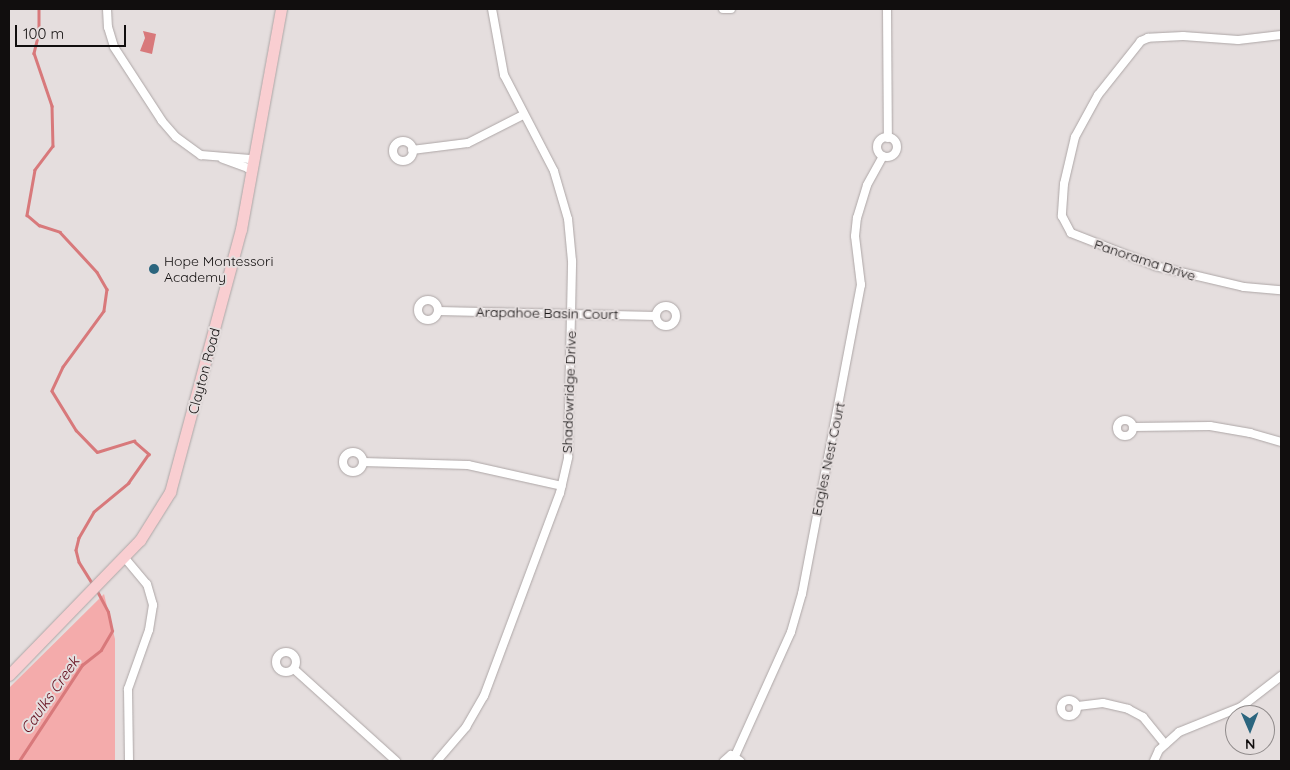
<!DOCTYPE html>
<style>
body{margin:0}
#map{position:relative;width:1290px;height:770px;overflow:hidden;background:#e5dede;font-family:Quicksand,sans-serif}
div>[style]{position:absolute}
.green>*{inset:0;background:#f4abab}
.water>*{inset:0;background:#d8797b}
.stream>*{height:2.5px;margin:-1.25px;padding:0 1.25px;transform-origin:1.25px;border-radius:1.25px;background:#d8797b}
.roads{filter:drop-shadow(0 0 1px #ada6a6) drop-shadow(0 0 1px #ada6a6)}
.minor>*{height:8px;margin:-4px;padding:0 4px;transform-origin:4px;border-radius:4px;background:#fff}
.minor>.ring{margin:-4px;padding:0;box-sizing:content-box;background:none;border:8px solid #fff;border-radius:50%}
.secondary>*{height:11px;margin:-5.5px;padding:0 5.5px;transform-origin:5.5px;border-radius:5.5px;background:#f9ced1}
.dots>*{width:14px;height:14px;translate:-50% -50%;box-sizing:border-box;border:2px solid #e5dede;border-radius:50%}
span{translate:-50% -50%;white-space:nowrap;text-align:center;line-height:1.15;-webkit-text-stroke:4px #e5dede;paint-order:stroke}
.street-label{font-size:14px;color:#110e0e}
.poi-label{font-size:14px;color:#110e0e}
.left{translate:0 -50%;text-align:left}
.water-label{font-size:15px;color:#600818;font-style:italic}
.frame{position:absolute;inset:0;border:10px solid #110e0e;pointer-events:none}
.north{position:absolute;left:1225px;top:705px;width:50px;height:50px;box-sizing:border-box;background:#e5dede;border:1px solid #908b8b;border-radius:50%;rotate:179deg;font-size:14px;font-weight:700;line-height:20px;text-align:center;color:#110e0e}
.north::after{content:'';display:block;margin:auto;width:18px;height:22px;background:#2b657e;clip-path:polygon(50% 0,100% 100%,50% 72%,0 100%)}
.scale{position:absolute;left:15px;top:25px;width:111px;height:22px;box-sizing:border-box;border:2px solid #110e0e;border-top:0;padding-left:6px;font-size:15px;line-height:18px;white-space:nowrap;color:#110e0e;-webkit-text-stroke:4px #e5dede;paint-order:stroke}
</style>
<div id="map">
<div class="green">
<i style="clip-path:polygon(104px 594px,115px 639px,115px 761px,9px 761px,9px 688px)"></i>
</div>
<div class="water">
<i style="clip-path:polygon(143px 31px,156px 34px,152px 54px,140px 51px,145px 38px)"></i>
</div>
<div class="stream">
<i style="left:39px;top:9px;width:24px;rotate:90deg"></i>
<i style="left:39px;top:33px;width:21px;rotate:104deg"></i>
<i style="left:34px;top:53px;width:56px;rotate:71.2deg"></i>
<i style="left:52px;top:106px;width:40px;rotate:88.6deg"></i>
<i style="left:53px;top:146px;width:30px;rotate:127deg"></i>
<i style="left:35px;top:170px;width:46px;rotate:100.1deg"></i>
<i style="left:27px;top:215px;width:16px;rotate:40deg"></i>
<i style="left:39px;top:225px;width:22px;rotate:18deg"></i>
<i style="left:60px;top:232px;width:54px;rotate:47.2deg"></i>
<i style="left:97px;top:272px;width:20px;rotate:60deg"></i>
<i style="left:107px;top:289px;width:22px;rotate:98deg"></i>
<i style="left:104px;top:311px;width:69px;rotate:126.2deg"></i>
<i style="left:63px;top:367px;width:26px;rotate:115deg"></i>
<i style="left:52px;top:391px;width:46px;rotate:58.4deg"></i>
<i style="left:76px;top:430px;width:30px;rotate:46deg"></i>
<i style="left:97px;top:452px;width:39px;rotate:-17deg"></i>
<i style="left:134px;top:441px;width:20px;rotate:41deg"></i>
<i style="left:149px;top:454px;width:35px;rotate:125deg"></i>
<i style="left:129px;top:483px;width:45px;rotate:140.4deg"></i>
<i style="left:94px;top:512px;width:30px;rotate:120deg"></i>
<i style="left:79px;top:538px;width:12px;rotate:104deg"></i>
<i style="left:76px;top:550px;width:12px;rotate:76deg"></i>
<i style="left:79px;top:562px;width:26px;rotate:58deg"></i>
<i style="left:19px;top:761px;width:115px;rotate:-56.7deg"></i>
<i style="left:82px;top:665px;width:24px;rotate:-38deg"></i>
<i style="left:101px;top:650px;width:22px;rotate:-60deg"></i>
<i style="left:112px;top:631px;width:19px;rotate:-102deg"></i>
<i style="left:108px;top:612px;width:24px;rotate:-118deg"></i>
</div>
<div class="roads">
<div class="minor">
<i style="left:107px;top:9px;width:18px;rotate:87deg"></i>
<i style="left:108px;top:27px;width:21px;rotate:73deg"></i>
<i style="left:114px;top:47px;width:88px;rotate:57deg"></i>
<i style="left:162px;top:121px;width:21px;rotate:49deg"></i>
<i style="left:176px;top:137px;width:31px;rotate:36deg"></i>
<i style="left:201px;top:155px;width:49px;rotate:4.7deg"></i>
<i style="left:250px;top:159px;width:7px;rotate:56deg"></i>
<i style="left:254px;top:165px;width:7px;rotate:153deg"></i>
<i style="left:248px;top:168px;width:27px;rotate:-160deg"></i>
<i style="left:723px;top:9px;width:8px"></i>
<i style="left:887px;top:9px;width:129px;rotate:89.6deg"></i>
<i style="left:1281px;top:35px;width:43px;rotate:173.4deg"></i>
<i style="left:1238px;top:40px;width:55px;rotate:-175.8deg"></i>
<i style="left:1183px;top:36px;width:35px;rotate:177deg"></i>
<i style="left:1148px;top:38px;width:8px;rotate:157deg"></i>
<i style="left:1141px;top:41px;width:69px;rotate:128.5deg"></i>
<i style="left:1098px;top:95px;width:48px;rotate:118.7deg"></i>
<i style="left:1075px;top:137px;width:48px;rotate:103.2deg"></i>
<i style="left:1064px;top:184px;width:32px;rotate:94deg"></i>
<i style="left:1062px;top:216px;width:19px;rotate:62deg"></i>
<i style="left:1071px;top:233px;width:90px;rotate:21.4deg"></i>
<i style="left:1155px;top:266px;width:91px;rotate:13.3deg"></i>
<i style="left:1244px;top:287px;width:37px;rotate:5deg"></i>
<i class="ring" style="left:877px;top:137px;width:12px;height:12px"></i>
<i class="ring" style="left:393px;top:141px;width:12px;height:12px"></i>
<i style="left:412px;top:150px;width:56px;rotate:-7.1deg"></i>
<i style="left:468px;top:143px;width:62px;rotate:-27deg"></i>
<i class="ring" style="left:418px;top:300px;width:12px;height:12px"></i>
<i class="ring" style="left:656px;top:306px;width:12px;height:12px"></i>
<i style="left:438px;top:311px;width:218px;rotate:1.3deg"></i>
<i class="ring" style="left:1117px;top:420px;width:8px;height:8px"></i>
<i style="left:1133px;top:427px;width:77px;rotate:-0.7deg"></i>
<i style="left:1210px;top:426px;width:41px;rotate:9.9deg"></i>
<i style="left:1250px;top:433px;width:32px;rotate:16deg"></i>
<i class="ring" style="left:343px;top:452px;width:12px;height:12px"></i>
<i style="left:363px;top:462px;width:105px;rotate:1.6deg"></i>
<i style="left:468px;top:465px;width:96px;rotate:12.6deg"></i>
<i style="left:124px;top:557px;width:35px;rotate:50deg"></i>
<i style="left:147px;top:584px;width:22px;rotate:74deg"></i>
<i style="left:153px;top:605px;width:25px;rotate:99deg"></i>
<i style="left:149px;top:630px;width:63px;rotate:109.6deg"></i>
<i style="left:128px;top:689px;width:72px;rotate:89.2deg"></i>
<i class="ring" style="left:276px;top:652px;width:12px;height:12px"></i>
<i style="left:295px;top:670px;width:136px;rotate:42deg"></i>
<i class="ring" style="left:1061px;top:700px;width:8px;height:8px"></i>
<i style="left:1078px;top:706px;width:25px;rotate:-7deg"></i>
<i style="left:1103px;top:703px;width:26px;rotate:13deg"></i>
<i style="left:1128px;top:709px;width:17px;rotate:28deg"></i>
<i style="left:1143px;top:717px;width:35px;rotate:51deg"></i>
<i style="left:735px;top:756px;width:136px;rotate:-65.7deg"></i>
<i style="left:791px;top:632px;width:40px;rotate:-74deg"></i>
<i style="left:802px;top:594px;width:315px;rotate:-79.2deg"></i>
<i style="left:861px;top:285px;width:49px;rotate:-97deg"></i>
<i style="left:855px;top:236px;width:18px;rotate:-84deg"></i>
<i style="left:857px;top:218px;width:34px;rotate:-73deg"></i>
<i style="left:867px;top:185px;width:33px;rotate:-61deg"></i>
<i style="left:437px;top:761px;width:45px;rotate:-49.5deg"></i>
<i style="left:466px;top:727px;width:36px;rotate:-60deg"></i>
<i style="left:484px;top:696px;width:217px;rotate:-69.5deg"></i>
<i style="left:560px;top:493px;width:37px;rotate:-77deg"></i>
<i style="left:568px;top:457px;width:196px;rotate:-88.8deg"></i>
<i style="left:572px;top:261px;width:42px;rotate:-95.4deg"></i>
<i style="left:568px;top:219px;width:50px;rotate:-106.3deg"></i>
<i style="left:554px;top:171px;width:108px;rotate:-117.5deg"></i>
<i style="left:504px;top:75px;width:67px;rotate:-100.3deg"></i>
<i style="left:724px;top:761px;width:9px;rotate:-41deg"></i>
<i style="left:731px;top:755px;width:11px;rotate:34deg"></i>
<i style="left:1154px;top:761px;width:12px;rotate:-66deg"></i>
<i style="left:1159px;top:750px;width:27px;rotate:-42deg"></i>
<i style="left:1179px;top:732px;width:67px;rotate:-22deg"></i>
<i style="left:1241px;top:707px;width:51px;rotate:-37.8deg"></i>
</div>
<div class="secondary">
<i style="left:9px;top:675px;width:188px;rotate:-45.9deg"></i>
<i style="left:140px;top:540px;width:57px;rotate:-58deg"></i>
<i style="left:170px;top:492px;width:272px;rotate:-74.9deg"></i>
<i style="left:241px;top:229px;width:224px;rotate:-79.7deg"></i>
</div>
</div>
<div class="dots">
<i style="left:154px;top:269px;background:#2b657e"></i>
</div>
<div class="street-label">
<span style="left:1145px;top:260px;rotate:18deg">Panorama Drive</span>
<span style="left:547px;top:313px;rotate:1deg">Arapahoe Basin Court</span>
<span style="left:204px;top:371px;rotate:-75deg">Clayton Road</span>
<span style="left:569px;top:392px;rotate:-88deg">Shadowridge Drive</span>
<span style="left:828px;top:459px;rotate:-78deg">Eagles Nest Court</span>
</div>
<div class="poi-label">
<span class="left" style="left:164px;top:269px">Hope Montessori<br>Academy</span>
</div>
<div class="water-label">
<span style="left:50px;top:695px;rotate:-55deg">Caulks Creek</span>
</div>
<div class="frame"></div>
<div class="north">N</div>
<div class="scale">100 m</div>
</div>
